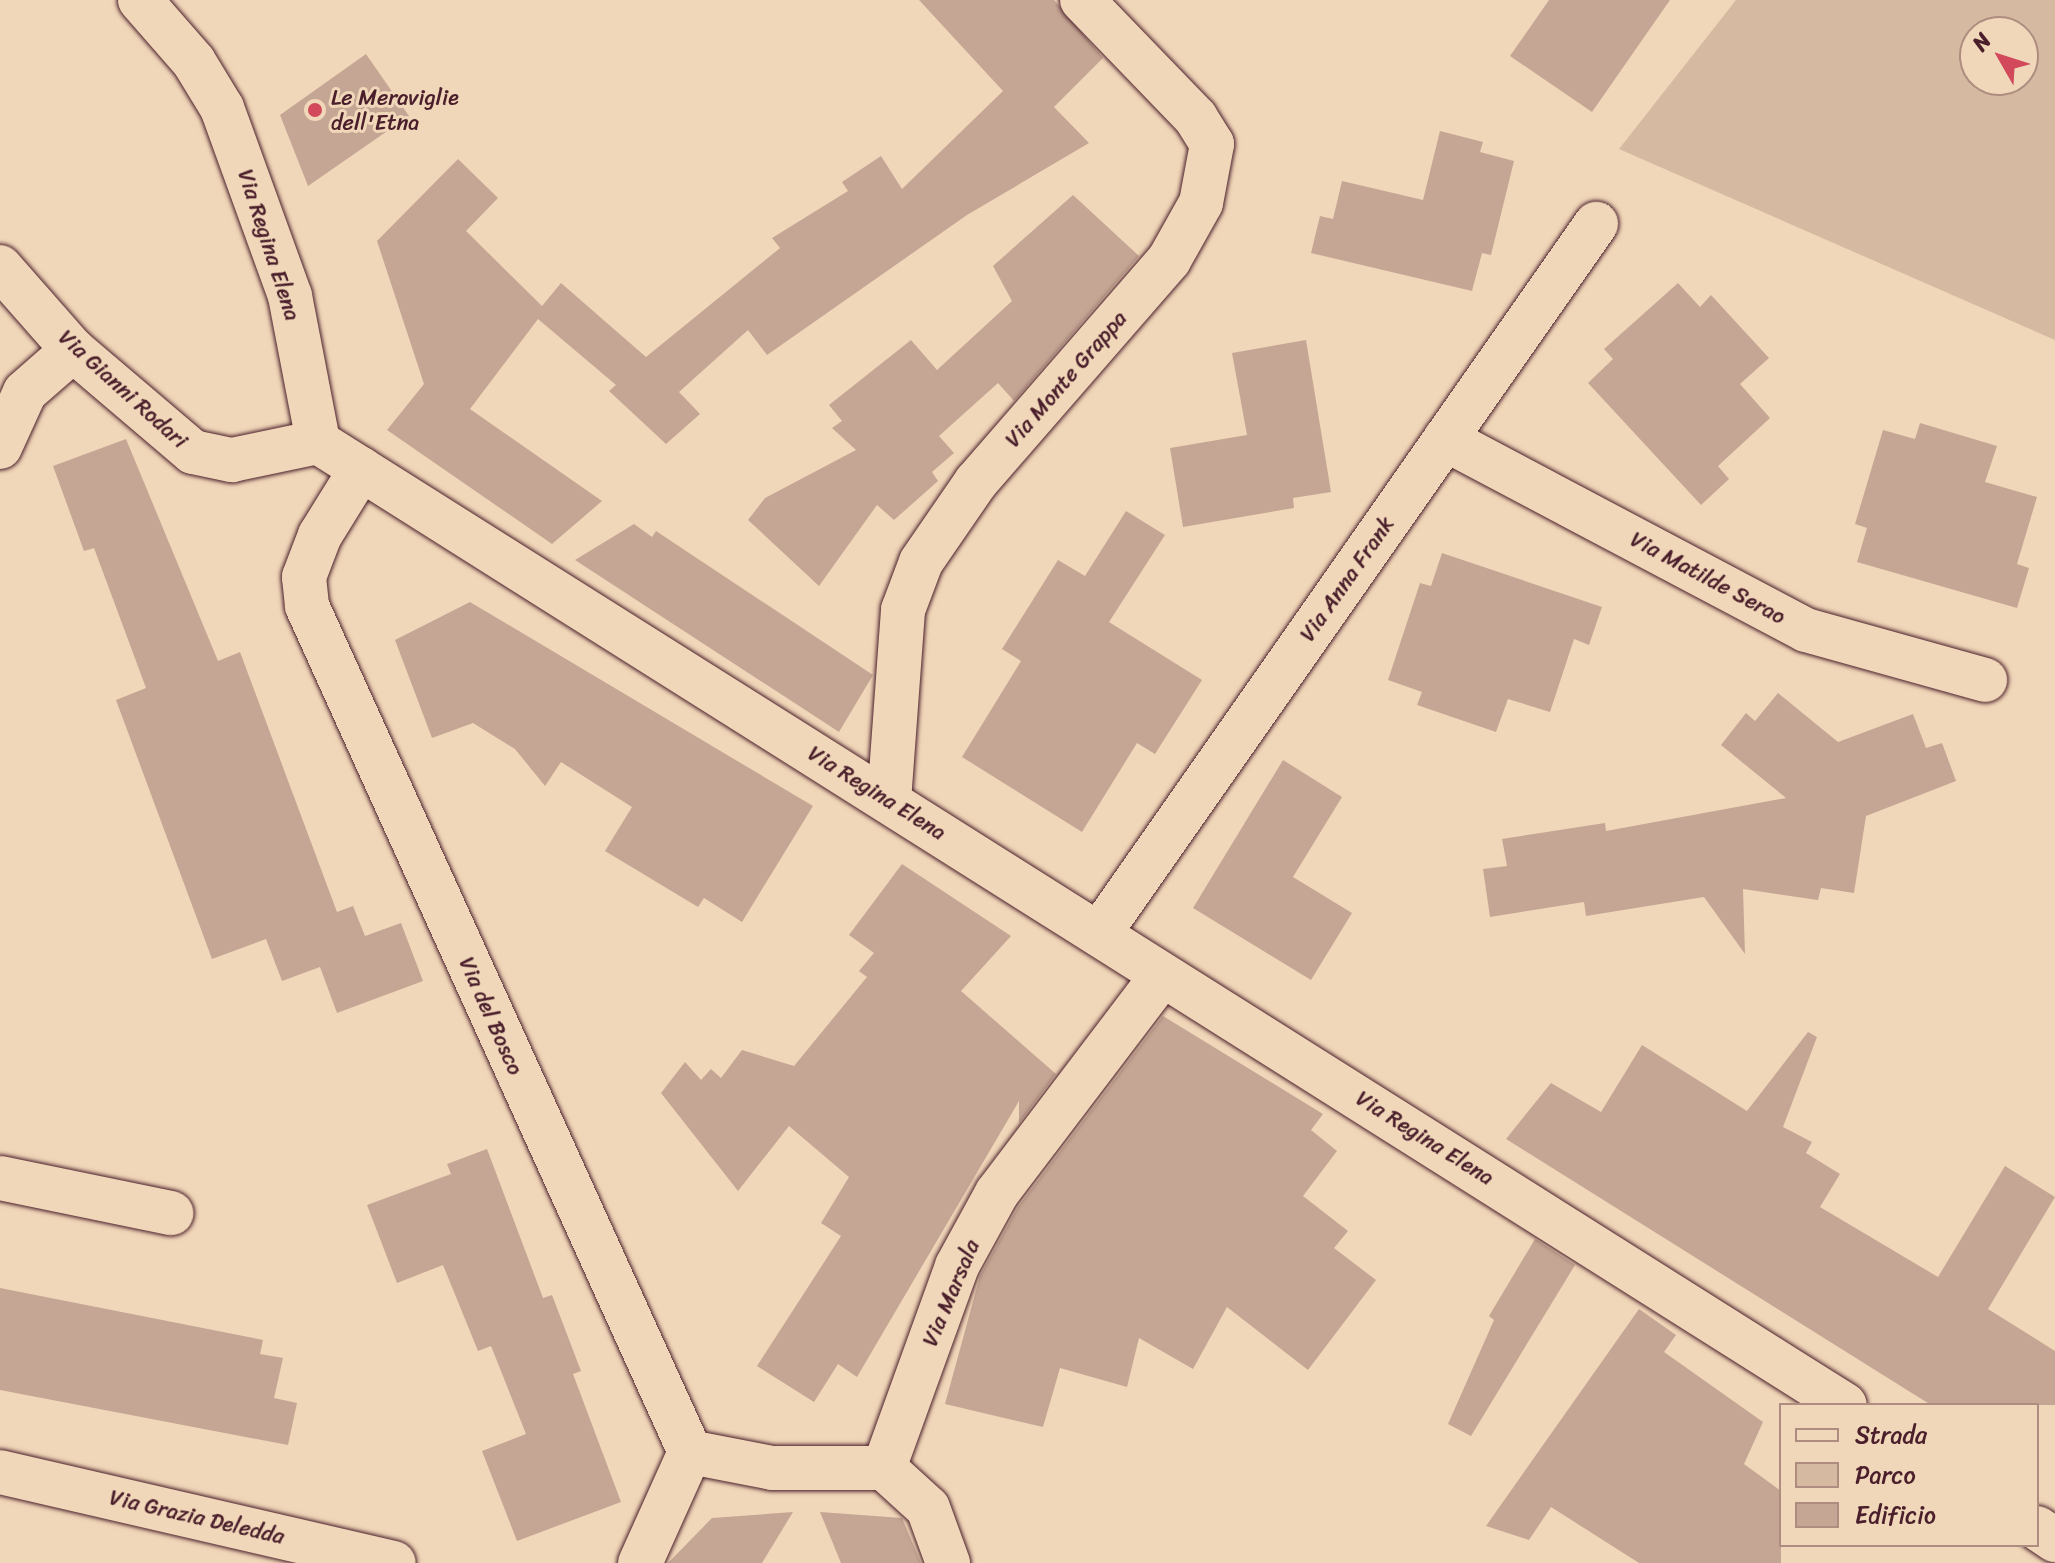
<!DOCTYPE html>
<style>
body{margin:0}
#map{position:relative;width:2055px;height:1563px;overflow:hidden;background:#f1d7b9;font-family:Sriracha,sans-serif}
div>[style]{position:absolute}
.green>*{inset:0;background:#d6b9a1}
.building>*{inset:0;background:#c5a694}
.roads{filter:drop-shadow(0 0 2px #4a1f2b) drop-shadow(0 0 2px #4a1f2b)}
.minor>*{height:44px;margin:-22px;padding:0 22px;transform-origin:22px;border-radius:22px;background:#f1d7b9}
.dots>*{width:22px;height:22px;translate:-50% -50%;box-sizing:border-box;border:4px solid #f1d7b9;border-radius:50%}
span{translate:-50% -50%;white-space:nowrap;text-align:center;line-height:1.15;-webkit-text-stroke:6px #f1d7b9;paint-order:stroke}
.poi-label{font-size:22px;color:#4a1f2b}
.left{translate:0 -50%;text-align:left}
.street-label{font-size:22px;color:#4a1f2b}
.legend{position:absolute;left:1779px;top:1403px;width:260px;height:144px;box-sizing:border-box;background:#f1d7b9;border:2px solid #ae8d80;margin:0;padding:10px 14px;list-style:none;font-size:24px;color:#4a1f2b}
.legend li{display:flex;align-items:center;gap:16px;height:40px}
.legend b{width:40px;border:2px solid #ae8d80}
.north{position:absolute;left:1959px;top:16px;width:80px;height:80px;box-sizing:border-box;background:#f1d7b9;border:2px solid #ae8d80;border-radius:50%;rotate:309deg;font-size:22px;font-weight:700;line-height:32px;text-align:center;color:#4a1f2b}
.north::after{content:'';display:block;margin:auto;width:28px;height:36px;background:#d1495b;clip-path:polygon(50% 0,100% 100%,50% 72%,0 100%)}
</style>
<div id="map">
<div class="green">
<i style="clip-path:polygon(evenodd,1736px 0,2055px 0,2055px 340px,1619px 149px,1736px 0,1975px 32px,2023px 32px,2023px 80px,1975px 80px,1975px 32px)"></i>
</div>
<div class="building">
<i style="clip-path:polygon(919px 0,1054px 0,1103px 58px,1054px 107px,1089px 143px,967px 215px,767px 355px,748px 330px,679px 392px,700px 414px,666px 444px,609px 391px,616px 385px,538px 319px,470px 409px,602px 501px,552px 544px,387px 430px,424px 384px,377px 241px,458px 159px,498px 198px,466px 231px,542px 306px,561px 283px,646px 357px,780px 248px,772px 238px,848px 191px,842px 182px,881px 156px,902px 189px,1003px 91px)"></i>
<i style="clip-path:polygon(1549px 0,1670px 0,1592px 112px,1510px 56px)"></i>
<i style="clip-path:polygon(366px 54px,409px 116px,308px 186px,280px 115px)"></i>
<i style="clip-path:polygon(1440px 131px,1483px 142px,1480px 152px,1514px 161px,1491px 255px,1482px 253px,1472px 291px,1311px 253px,1320px 216px,1333px 219px,1342px 181px,1423px 200px)"></i>
<i style="clip-path:polygon(1073px 195px,1139px 256px,1014px 401px,998px 383px,939px 436px,954px 453px,932px 472px,938px 481px,894px 520px,877px 505px,819px 586px,748px 520px,765px 498px,856px 450px,832px 428px,842px 421px,829px 405px,911px 340px,937px 370px,1012px 301px,993px 266px)"></i>
<i style="clip-path:polygon(1678px 283px,1700px 307px,1711px 295px,1769px 358px,1740px 384px,1770px 418px,1718px 466px,1729px 479px,1701px 505px,1588px 383px,1613px 359px,1604px 349px)"></i>
<i style="clip-path:polygon(1306px 340px,1331px 492px,1293px 498px,1294px 508px,1183px 527px,1170px 448px,1247px 435px,1232px 353px)"></i>
<i style="clip-path:polygon(1920px 423px,1997px 446px,1985px 482px,2037px 497px,2017px 564px,2029px 568px,2017px 608px,1857px 562px,1867px 528px,1855px 524px,1883px 430px,1915px 439px)"></i>
<i style="clip-path:polygon(126px 439px,218px 661px,240px 652px,337px 912px,353px 906px,365px 936px,401px 923px,423px 981px,337px 1013px,320px 967px,282px 981px,266px 939px,212px 959px,116px 700px,146px 688px,94px 548px,84px 551px,53px 466px)"></i>
<i style="clip-path:polygon(1126px 511px,1165px 535px,1109px 622px,1202px 680px,1155px 754px,1137px 743px,1082px 832px,962px 757px,1021px 661px,1002px 649px,1058px 560px,1085px 576px)"></i>
<i style="clip-path:polygon(634px 524px,652px 537px,656px 531px,873px 675px,839px 732px,575px 560px)"></i>
<i style="clip-path:polygon(1442px 553px,1602px 607px,1589px 645px,1574px 639px,1550px 712px,1508px 699px,1496px 732px,1417px 705px,1422px 692px,1388px 680px,1420px 583px,1431px 586px)"></i>
<i style="clip-path:polygon(470px 602px,813px 806px,742px 922px,704px 898px,698px 907px,605px 851px,632px 807px,561px 762px,545px 786px,515px 749px,473px 723px,432px 738px,395px 640px)"></i>
<i style="clip-path:polygon(1778px 693px,1838px 742px,1913px 714px,1926px 748px,1942px 743px,1956px 781px,1866px 816px,1854px 893px,1821px 888px,1818px 900px,1743px 889px,1745px 954px,1704px 897px,1586px 916px,1584px 902px,1490px 917px,1483px 869px,1507px 866px,1502px 839px,1605px 823px,1606px 831px,1786px 798px,1721px 745px,1746px 713px,1755px 721px)"></i>
<i style="clip-path:polygon(1283px 760px,1342px 797px,1293px 877px,1352px 913px,1311px 980px,1193px 908px)"></i>
<i style="clip-path:polygon(902px 864px,1011px 936px,961px 991px,1056px 1074px,1019px 1123px,1019px 1101px,857px 1377px,838px 1364px,814px 1402px,757px 1366px,841px 1236px,821px 1223px,849px 1177px,789px 1126px,738px 1191px,661px 1093px,685px 1062px,701px 1080px,711px 1069px,721px 1078px,742px 1050px,794px 1066px,867px 977px,859px 971px,874px 953px,849px 935px)"></i>
<i style="clip-path:polygon(1163px 1016px,1323px 1114px,1311px 1130px,1337px 1151px,1303px 1196px,1348px 1231px,1334px 1248px,1376px 1280px,1308px 1370px,1227px 1307px,1193px 1369px,1139px 1338px,1127px 1387px,1060px 1368px,1043px 1427px,945px 1404px,980px 1276px,1018px 1207px)"></i>
<i style="clip-path:polygon(1808px 1032px,1817px 1037px,1783px 1127px,1812px 1142px,1806px 1153px,1840px 1174px,1820px 1207px,1938px 1277px,2005px 1166px,2055px 1197px,1988px 1309px,2055px 1351px,2055px 1405px,1931px 1405px,1506px 1139px,1551px 1083px,1601px 1112px,1642px 1045px,1747px 1111px)"></i>
<i style="clip-path:polygon(487px 1149px,543px 1298px,552px 1295px,581px 1371px,573px 1374px,621px 1502px,517px 1541px,482px 1451px,526px 1434px,491px 1346px,478px 1351px,443px 1265px,397px 1283px,367px 1205px,451px 1174px,447px 1164px)"></i>
<i style="clip-path:polygon(1535px 1239px,1575px 1265px,1471px 1436px,1448px 1424px,1494px 1320px,1489px 1316px)"></i>
<i style="clip-path:polygon(0 1288px,263px 1340px,260px 1354px,283px 1358px,274px 1398px,297px 1403px,288px 1445px,0 1390px)"></i>
<i style="clip-path:polygon(1639px 1309px,1676px 1335px,1664px 1352px,1763px 1422px,1744px 1464px,1781px 1491px,1781px 1563px,1639px 1563px,1551px 1507px,1529px 1540px,1486px 1526px)"></i>
<i style="clip-path:polygon(793px 1512px,762px 1563px,668px 1563px,712px 1518px)"></i>
<i style="clip-path:polygon(820px 1512px,902px 1518px,921px 1563px,841px 1563px)"></i>
</div>
<div class="roads">
<div class="minor">
<i style="left:140px;top:0;width:82px;rotate:48.9deg"></i>
<i style="left:194px;top:62px;width:54px;rotate:58.7deg"></i>
<i style="left:222px;top:108px;width:200px;rotate:70.1deg"></i>
<i style="left:290px;top:296px;width:149px;rotate:79.1deg"></i>
<i style="left:318px;top:442px;width:1805px;rotate:32.24deg"></i>
<i style="left:0;top:267px;width:111px;rotate:48.7deg"></i>
<i style="left:73px;top:350px;width:157px;rotate:40.4deg"></i>
<i style="left:193px;top:452px;width:40px;rotate:12deg"></i>
<i style="left:232px;top:460px;width:88px;rotate:-11.8deg"></i>
<i style="left:1445px;top:439px;width:408px;rotate:27.9deg"></i>
<i style="left:1806px;top:630px;width:186px;rotate:15.6deg"></i>
<i style="left:0;top:447px;width:60px;rotate:-65.6deg"></i>
<i style="left:25px;top:392px;width:64px;rotate:-41.2deg"></i>
<i style="left:361px;top:469px;width:78px;rotate:121.8deg"></i>
<i style="left:320px;top:535px;width:45px;rotate:110.9deg"></i>
<i style="left:304px;top:577px;width:29px;rotate:84deg"></i>
<i style="left:307px;top:606px;width:929px;rotate:65.64deg"></i>
<i style="left:690px;top:1452px;width:122px;rotate:114.2deg"></i>
<i style="left:889px;top:801px;width:192px;rotate:-85.8deg"></i>
<i style="left:903px;top:610px;width:51px;rotate:-69.4deg"></i>
<i style="left:921px;top:562px;width:97px;rotate:-55.5deg"></i>
<i style="left:976px;top:482px;width:294px;rotate:-49deg"></i>
<i style="left:1169px;top:260px;width:65px;rotate:-60.7deg"></i>
<i style="left:1201px;top:203px;width:60px;rotate:-79.4deg"></i>
<i style="left:1212px;top:144px;width:31px;rotate:-122deg"></i>
<i style="left:1196px;top:118px;width:164px;rotate:-134deg"></i>
<i style="left:1099px;top:934px;width:867px;rotate:-55.01deg"></i>
<i style="left:0;top:1178px;width:175px;rotate:11.6deg"></i>
<i style="left:690px;top:1452px;width:84px;rotate:11deg"></i>
<i style="left:772px;top:1468px;width:112px"></i>
<i style="left:884px;top:1468px;width:215px;rotate:-70.1deg"></i>
<i style="left:957px;top:1266px;width:83px;rotate:-61.3deg"></i>
<i style="left:997px;top:1193px;width:273px;rotate:-52.8deg"></i>
<i style="left:884px;top:1468px;width:59px;rotate:42.3deg"></i>
<i style="left:928px;top:1508px;width:59px;rotate:70deg"></i>
<i style="left:0;top:1472px;width:404px;rotate:13deg"></i>
<i style="left:2037px;top:1528px;width:22px;rotate:34deg"></i>
</div>
</div>
<div class="dots">
<i style="left:315px;top:110px;background:#d1495b"></i>
</div>
<div class="poi-label">
<span class="left" style="left:331px;top:110px">Le Meraviglie<br>dell'Etna</span>
</div>
<div class="street-label">
<span style="left:269px;top:245px;rotate:72deg">Via Regina Elena</span>
<span style="left:1066px;top:379px;rotate:-49deg">Via Monte Grappa</span>
<span style="left:123px;top:389px;rotate:42deg">Via Gianni Rodari</span>
<span style="left:1708px;top:578px;rotate:28deg">Via Matilde Serao</span>
<span style="left:1347px;top:579px;rotate:-55deg">Via Anna Frank</span>
<span style="left:877px;top:793px;rotate:32deg">Via Regina Elena</span>
<span style="left:491px;top:1016px;rotate:66deg">Via del Bosco</span>
<span style="left:1425px;top:1138px;rotate:32deg">Via Regina Elena</span>
<span style="left:951px;top:1293px;rotate:-67deg">Via Marsala</span>
<span style="left:197px;top:1517px;rotate:13deg">Via Grazia Deledda</span>
</div>
<ul class="legend">
<li><b style="height:10px;background:#f1d7b9"></b>Strada</li>
<li><b style="height:22px;background:#d6b9a1"></b>Parco</li>
<li><b style="height:22px;background:#c5a694"></b>Edificio</li>
</ul>
<div class="north">N</div>
</div>
